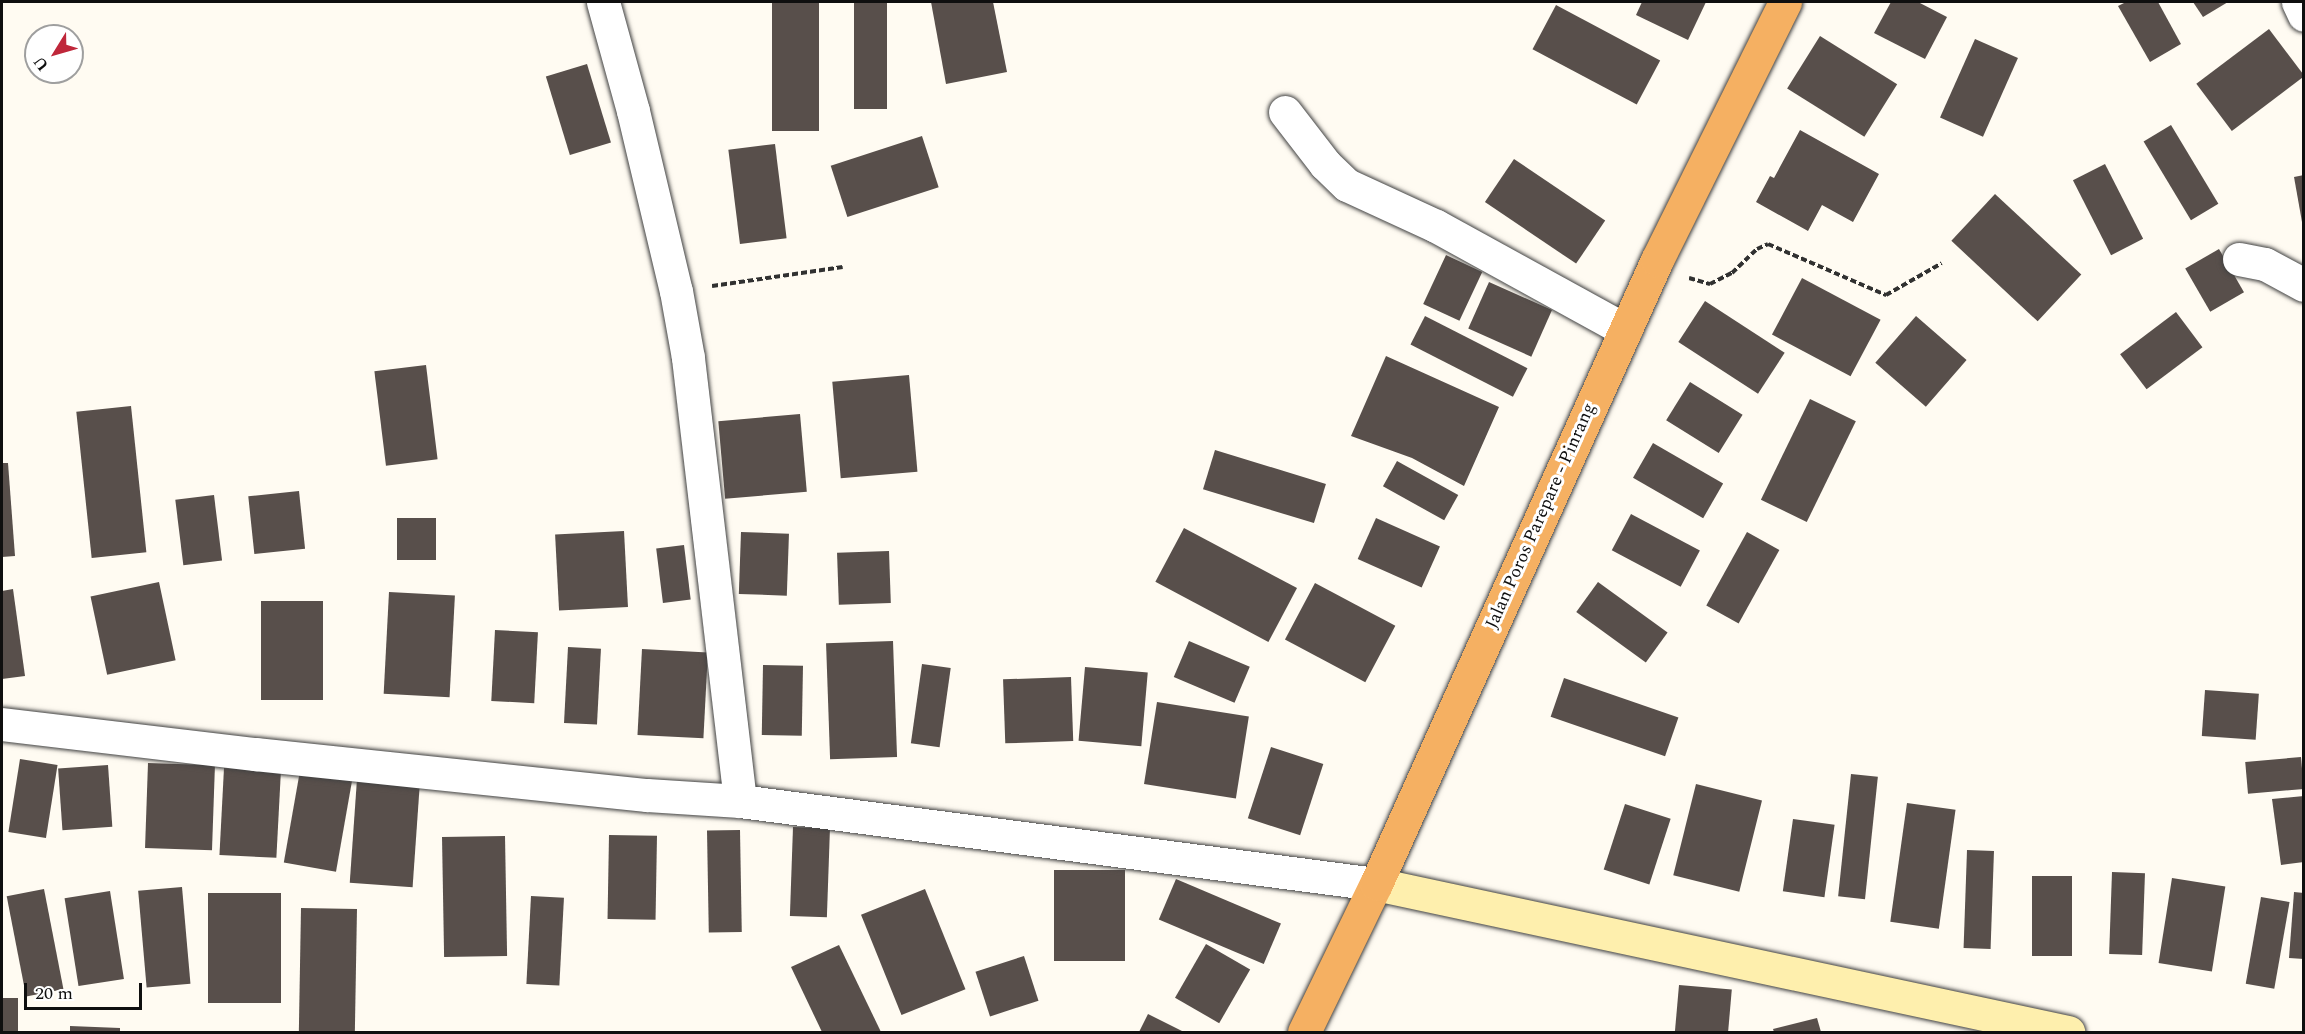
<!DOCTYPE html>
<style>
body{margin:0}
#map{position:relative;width:2305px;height:1034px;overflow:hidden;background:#fffbf2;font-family:Spectral,serif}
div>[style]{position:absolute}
.building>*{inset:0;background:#584f4b;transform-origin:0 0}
.path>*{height:4px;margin-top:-2px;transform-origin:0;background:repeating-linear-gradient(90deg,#313131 0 6px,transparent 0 9px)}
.roads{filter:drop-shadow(0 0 2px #424242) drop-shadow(0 0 2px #424242)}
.minor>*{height:33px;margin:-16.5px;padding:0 16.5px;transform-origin:16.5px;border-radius:16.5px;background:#fff}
.secondary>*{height:33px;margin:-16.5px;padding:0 16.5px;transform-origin:16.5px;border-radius:16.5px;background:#feefad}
.trunk>*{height:33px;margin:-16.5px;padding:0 16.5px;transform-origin:16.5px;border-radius:16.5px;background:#f5b062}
span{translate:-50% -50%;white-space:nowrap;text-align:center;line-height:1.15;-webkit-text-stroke:6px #fff;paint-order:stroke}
.street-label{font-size:18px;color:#0f0f0f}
.frame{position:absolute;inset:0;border:3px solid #0f0f0f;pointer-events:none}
.north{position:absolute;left:24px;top:24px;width:60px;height:60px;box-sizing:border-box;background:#fff;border:2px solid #9f9f9f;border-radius:50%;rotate:233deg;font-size:16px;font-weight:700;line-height:24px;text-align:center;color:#0f0f0f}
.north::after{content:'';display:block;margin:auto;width:21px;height:27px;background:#bf273a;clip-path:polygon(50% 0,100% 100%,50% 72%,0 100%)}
.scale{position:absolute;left:24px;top:983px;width:118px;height:27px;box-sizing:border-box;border:3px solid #0f0f0f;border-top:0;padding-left:8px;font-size:18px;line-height:21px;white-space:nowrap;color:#0f0f0f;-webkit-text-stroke:4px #fff;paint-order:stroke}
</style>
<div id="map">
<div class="building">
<i style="left:772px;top:2px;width:47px;height:129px"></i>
<i style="left:854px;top:2px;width:33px;height:107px"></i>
<i style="clip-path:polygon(931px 2px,993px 2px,1007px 72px,946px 84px)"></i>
<i style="clip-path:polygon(1642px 2px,1706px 2px,1688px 40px,1636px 15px)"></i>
<i style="clip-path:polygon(1891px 2px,1918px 2px,1947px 17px,1925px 59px,1874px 33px)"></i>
<i style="clip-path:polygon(2126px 2px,2158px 2px,2181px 44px,2150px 62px,2118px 6px)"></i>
<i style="clip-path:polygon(2193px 2px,2228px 2px,2203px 17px)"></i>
<i style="left:1556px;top:5px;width:118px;height:50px;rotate:28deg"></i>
<i style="left:2269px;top:29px;width:59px;height:91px;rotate:53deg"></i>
<i style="left:1820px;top:36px;width:91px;height:62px;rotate:32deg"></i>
<i style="left:1975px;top:39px;width:47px;height:86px;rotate:24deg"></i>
<i style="left:587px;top:64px;width:82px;height:43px;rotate:73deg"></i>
<i style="left:2171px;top:125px;width:92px;height:32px;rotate:59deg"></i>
<i style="clip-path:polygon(1800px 130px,1879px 174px,1853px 222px,1822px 205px,1808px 231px,1756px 202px,1770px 176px,1774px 178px)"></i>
<i style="left:922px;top:136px;width:54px;height:96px;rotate:72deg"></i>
<i style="left:775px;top:144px;width:95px;height:47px;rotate:83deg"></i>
<i style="left:1514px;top:159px;width:110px;height:52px;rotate:34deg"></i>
<i style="left:2105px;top:164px;width:84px;height:36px;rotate:63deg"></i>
<i style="clip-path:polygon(2304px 175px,2304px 222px,2302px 222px,2294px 177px)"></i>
<i style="left:1995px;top:194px;width:118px;height:64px;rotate:43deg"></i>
<i style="left:2219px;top:249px;width:50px;height:39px;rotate:60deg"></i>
<i style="left:1446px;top:255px;width:40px;height:54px;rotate:25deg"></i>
<i style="left:1802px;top:278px;width:89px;height:64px;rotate:28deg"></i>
<i style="left:1489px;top:282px;width:69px;height:51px;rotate:24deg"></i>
<i style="left:1705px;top:301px;width:95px;height:49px;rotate:33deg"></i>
<i style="left:2176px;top:312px;width:44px;height:70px;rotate:53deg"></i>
<i style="left:1425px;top:316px;width:115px;height:32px;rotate:27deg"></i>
<i style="left:1916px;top:316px;width:67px;height:62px;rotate:41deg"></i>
<i style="clip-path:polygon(1386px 356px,1499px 407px,1464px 486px,1412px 458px,1351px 436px)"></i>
<i style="left:426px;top:365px;width:95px;height:52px;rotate:83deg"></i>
<i style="left:909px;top:375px;width:97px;height:77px;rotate:85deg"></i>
<i style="left:1690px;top:382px;width:62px;height:45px;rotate:32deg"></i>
<i style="left:1810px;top:399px;width:51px;height:112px;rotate:26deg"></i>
<i style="left:131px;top:406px;width:147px;height:55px;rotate:84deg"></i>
<i style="left:800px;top:414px;width:78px;height:82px;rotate:85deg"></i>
<i style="left:1653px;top:443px;width:81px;height:40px;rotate:30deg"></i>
<i style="left:1215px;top:450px;width:116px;height:41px;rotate:17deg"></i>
<i style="left:1397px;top:461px;width:70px;height:29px;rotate:29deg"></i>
<i style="clip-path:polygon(2px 463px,8px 463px,15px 556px,2px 557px)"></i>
<i style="left:299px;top:491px;width:58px;height:51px;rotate:84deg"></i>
<i style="left:214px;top:495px;width:66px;height:39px;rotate:83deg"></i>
<i style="left:1631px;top:514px;width:78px;height:41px;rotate:28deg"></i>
<i style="left:397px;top:518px;width:39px;height:42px"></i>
<i style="left:1376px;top:518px;width:70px;height:45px;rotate:24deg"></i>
<i style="left:1184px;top:528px;width:128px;height:61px;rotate:28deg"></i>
<i style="left:624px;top:531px;width:76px;height:69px;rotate:87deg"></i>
<i style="left:741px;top:532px;width:48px;height:62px;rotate:2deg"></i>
<i style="left:1747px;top:532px;width:37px;height:84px;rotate:29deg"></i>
<i style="left:684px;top:545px;width:55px;height:28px;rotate:83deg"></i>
<i style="left:889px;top:551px;width:52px;height:52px;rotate:88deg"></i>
<i style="left:159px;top:582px;width:80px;height:70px;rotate:78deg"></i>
<i style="left:1598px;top:582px;width:86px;height:37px;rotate:36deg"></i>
<i style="left:1315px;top:583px;width:91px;height:64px;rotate:28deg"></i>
<i style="clip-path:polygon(13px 589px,25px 676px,2px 679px,2px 591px)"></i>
<i style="left:389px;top:592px;width:66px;height:102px;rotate:3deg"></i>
<i style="left:261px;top:601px;width:62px;height:99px"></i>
<i style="left:495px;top:630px;width:43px;height:71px;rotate:3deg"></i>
<i style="left:893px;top:641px;width:116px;height:67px;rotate:88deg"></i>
<i style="left:1189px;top:641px;width:66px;height:39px;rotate:23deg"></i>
<i style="left:568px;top:647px;width:33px;height:76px;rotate:3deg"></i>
<i style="left:642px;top:649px;width:66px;height:86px;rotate:3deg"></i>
<i style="left:922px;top:664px;width:29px;height:80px;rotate:8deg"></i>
<i style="left:763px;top:665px;width:40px;height:70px;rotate:1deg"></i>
<i style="left:1085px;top:667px;width:63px;height:74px;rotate:5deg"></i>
<i style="left:1071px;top:677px;width:64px;height:68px;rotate:88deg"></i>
<i style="left:1564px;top:678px;width:121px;height:41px;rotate:19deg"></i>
<i style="left:2205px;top:690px;width:54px;height:46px;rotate:4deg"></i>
<i style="left:1157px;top:702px;width:93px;height:83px;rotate:9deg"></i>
<i style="left:1271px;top:747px;width:55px;height:75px;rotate:18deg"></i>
<i style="left:2301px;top:757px;width:32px;height:56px;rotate:85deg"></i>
<i style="left:20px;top:759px;width:38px;height:74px;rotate:9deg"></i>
<i style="left:148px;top:763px;width:67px;height:85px;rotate:2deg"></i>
<i style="left:108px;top:765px;width:62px;height:50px;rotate:86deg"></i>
<i style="left:301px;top:765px;width:53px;height:99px;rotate:10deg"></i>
<i style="left:224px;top:768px;width:57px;height:87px;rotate:3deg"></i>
<i style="left:1851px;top:774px;width:27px;height:123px;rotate:6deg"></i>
<i style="left:357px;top:779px;width:63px;height:104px;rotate:4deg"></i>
<i style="left:1696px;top:784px;width:68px;height:94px;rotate:14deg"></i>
<i style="clip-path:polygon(2304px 796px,2304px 862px,2281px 865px,2272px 799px)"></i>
<i style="left:1907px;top:803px;width:49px;height:120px;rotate:8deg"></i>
<i style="left:1625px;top:804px;width:48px;height:69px;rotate:18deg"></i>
<i style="left:1793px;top:819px;width:42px;height:73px;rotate:8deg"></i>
<i style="left:793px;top:827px;width:37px;height:89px;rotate:2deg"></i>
<i style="left:740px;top:830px;width:102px;height:33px;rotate:89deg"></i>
<i style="left:609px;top:835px;width:48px;height:84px;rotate:1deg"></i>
<i style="left:505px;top:836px;width:120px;height:63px;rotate:89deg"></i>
<i style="left:1967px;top:850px;width:27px;height:98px;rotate:2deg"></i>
<i style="left:1054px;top:870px;width:71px;height:91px"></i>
<i style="left:2112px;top:872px;width:33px;height:82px;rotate:2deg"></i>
<i style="left:2032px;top:876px;width:40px;height:80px"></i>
<i style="left:2172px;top:878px;width:54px;height:86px;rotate:9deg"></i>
<i style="left:1176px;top:879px;width:114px;height:44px;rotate:23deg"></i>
<i style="left:182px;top:887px;width:97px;height:44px;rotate:85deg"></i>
<i style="left:44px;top:889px;width:102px;height:38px;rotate:79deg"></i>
<i style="left:925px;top:889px;width:108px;height:69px;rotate:68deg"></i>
<i style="left:110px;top:891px;width:89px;height:46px;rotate:81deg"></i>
<i style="clip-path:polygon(2294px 892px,2304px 893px,2304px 959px,2289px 958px)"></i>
<i style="left:208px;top:893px;width:73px;height:110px"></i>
<i style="left:531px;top:896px;width:33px;height:88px;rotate:3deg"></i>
<i style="left:2261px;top:897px;width:29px;height:88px;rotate:10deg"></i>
<i style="left:301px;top:908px;width:56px;height:124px;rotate:1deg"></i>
<i style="left:1206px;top:944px;width:51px;height:62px;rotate:30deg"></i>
<i style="clip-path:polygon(839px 945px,881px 1032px,822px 1032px,791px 967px)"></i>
<i style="left:1024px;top:956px;width:47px;height:51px;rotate:72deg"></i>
<i style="left:1679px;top:985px;width:53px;height:47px;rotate:5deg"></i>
<i style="left:2px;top:998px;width:16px;height:34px"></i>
<i style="clip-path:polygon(1148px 1014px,1184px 1032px,1139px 1032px)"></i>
<i style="clip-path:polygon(1817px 1018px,1821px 1032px,1774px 1032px,1773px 1029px)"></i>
<i style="clip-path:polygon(70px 1026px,120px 1028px,120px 1032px,70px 1032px)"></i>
</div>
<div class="path">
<i style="left:1689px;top:278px;width:22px;rotate:16deg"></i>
<i style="left:1710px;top:284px;width:25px;rotate:-27deg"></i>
<i style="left:1732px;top:273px;width:35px;rotate:-44deg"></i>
<i style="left:1757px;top:249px;width:12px;rotate:-24deg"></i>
<i style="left:1768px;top:244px;width:129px;rotate:23.4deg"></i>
<i style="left:1886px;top:295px;width:64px;rotate:-29.7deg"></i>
<i style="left:712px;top:286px;width:132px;rotate:-8.3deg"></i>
</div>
<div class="roads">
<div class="minor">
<i style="left:603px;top:2px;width:113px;rotate:74.6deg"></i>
<i style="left:633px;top:111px;width:185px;rotate:76.6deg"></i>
<i style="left:676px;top:291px;width:68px;rotate:79.8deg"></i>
<i style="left:688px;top:358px;width:446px;rotate:83.3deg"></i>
<i style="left:2298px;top:2px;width:14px;rotate:65deg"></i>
<i style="left:1285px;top:112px;width:66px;rotate:52.4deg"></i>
<i style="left:1325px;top:164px;width:30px;rotate:44deg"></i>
<i style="left:1347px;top:185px;width:98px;rotate:24.7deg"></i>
<i style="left:1436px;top:226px;width:216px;rotate:28.8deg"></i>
<i style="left:2239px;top:259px;width:26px;rotate:11deg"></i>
<i style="left:2265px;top:264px;width:44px;rotate:28.3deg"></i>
<i style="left:2px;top:724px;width:255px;rotate:6.8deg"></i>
<i style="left:255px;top:754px;width:394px;rotate:6deg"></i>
<i style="left:647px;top:795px;width:93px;rotate:3.7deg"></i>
<i style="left:740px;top:801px;width:641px;rotate:7.44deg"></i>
</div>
<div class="secondary">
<i style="left:1376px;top:884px;width:708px;rotate:12.07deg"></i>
</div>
<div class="trunk">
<i style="left:1304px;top:1032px;width:165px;rotate:-64.1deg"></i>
<i style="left:1376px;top:884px;width:684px;rotate:-65.76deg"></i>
<i style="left:1657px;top:260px;width:288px;rotate:-63.6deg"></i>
</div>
</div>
<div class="street-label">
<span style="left:1541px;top:516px;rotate:-66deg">Jalan Poros Parepare - Pinrang</span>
</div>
<div class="frame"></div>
<div class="north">U</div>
<div class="scale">20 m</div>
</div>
